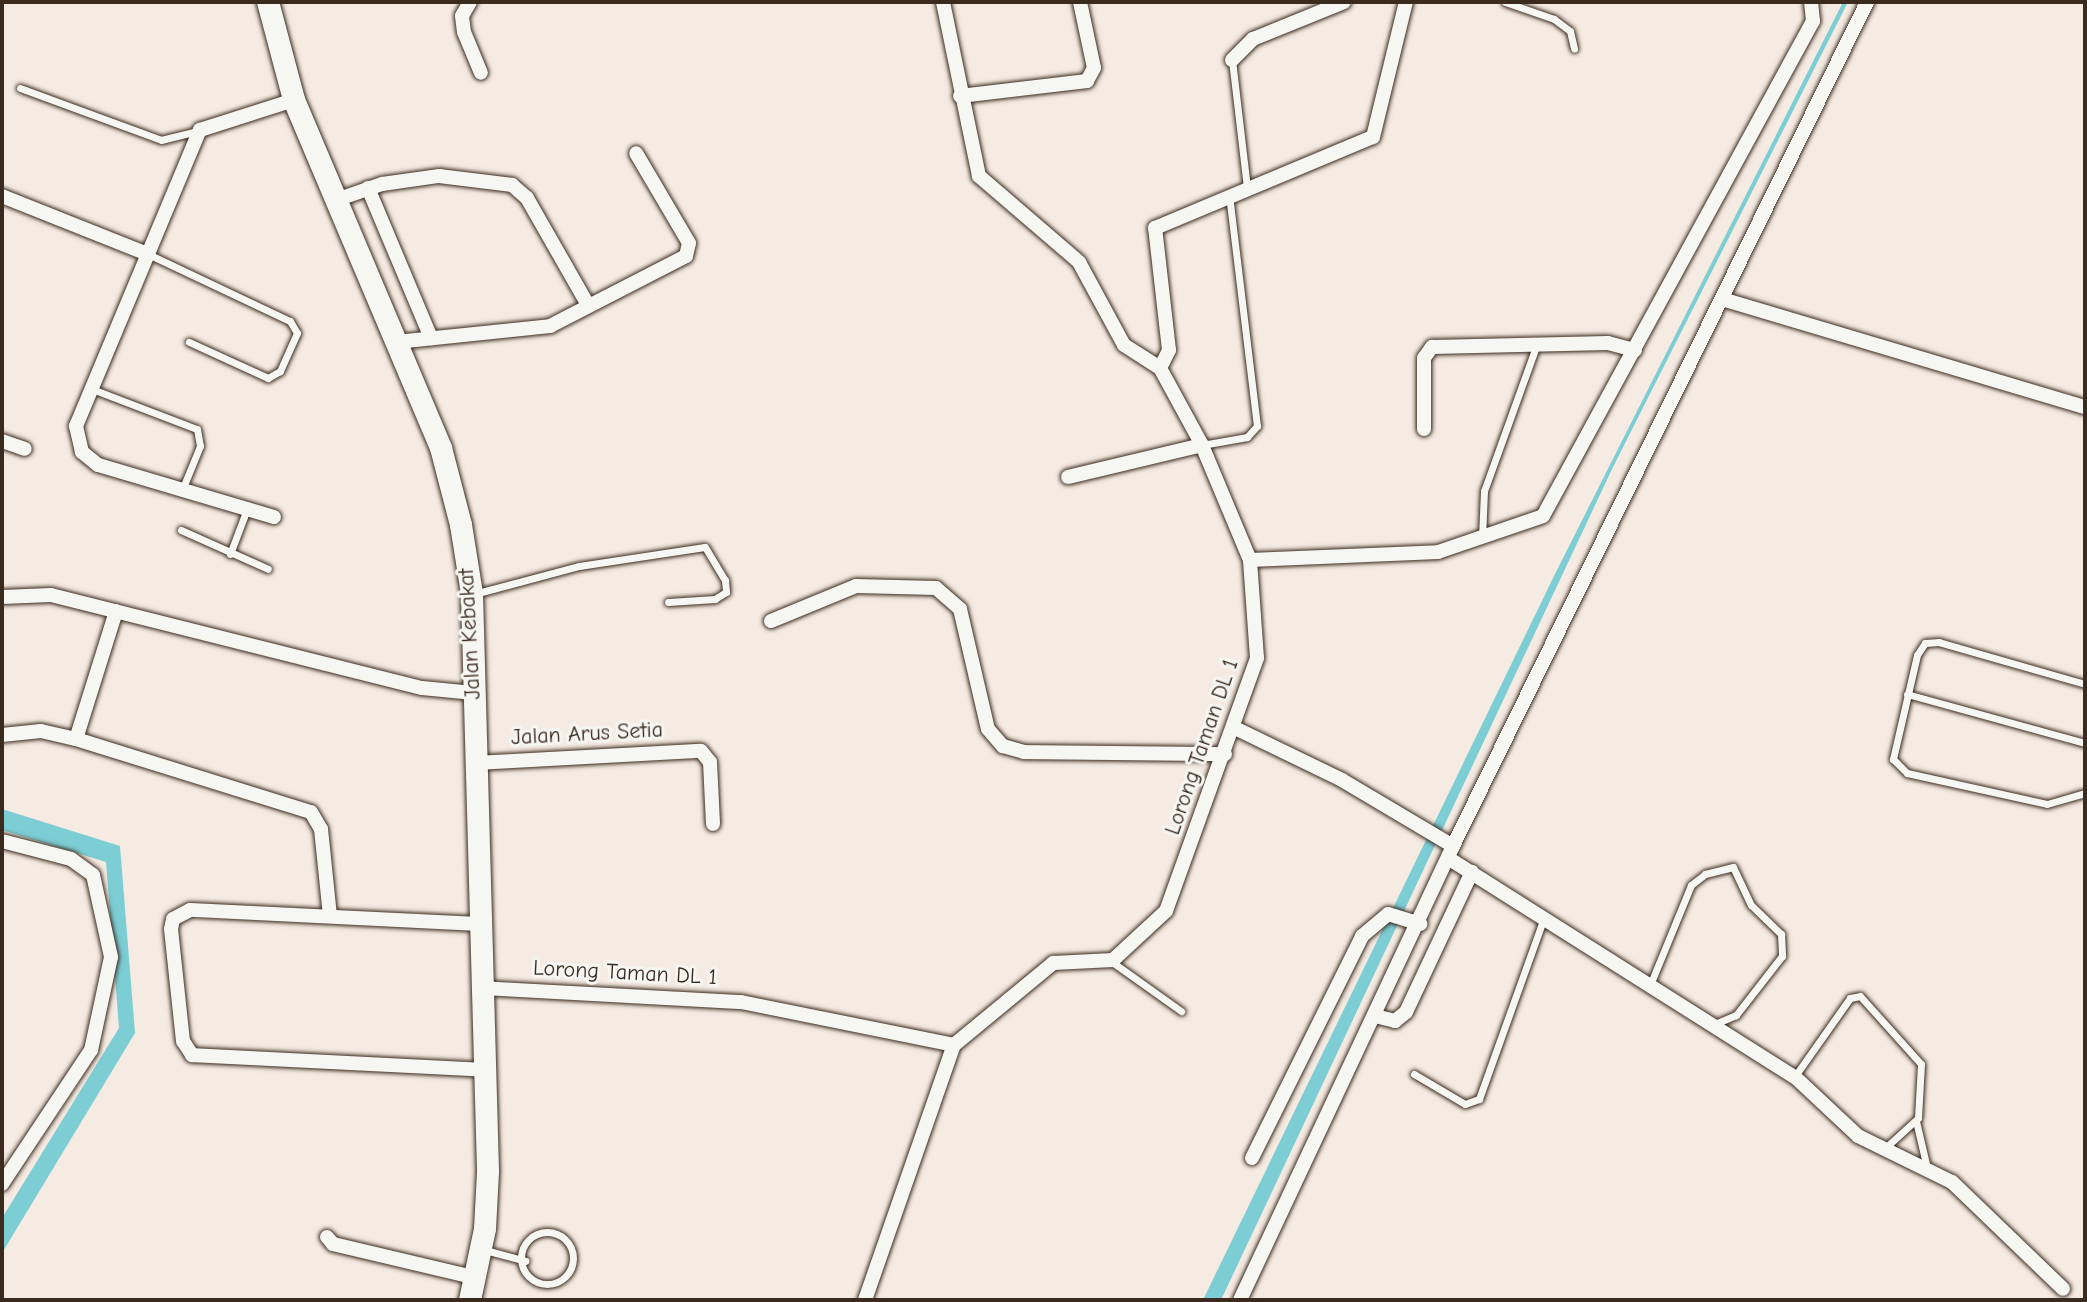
<!DOCTYPE html>
<style>
body{margin:0}
#map{position:relative;width:2087px;height:1302px;overflow:hidden;background:#f5ebe2;font-family:"Comic Neue",sans-serif}
div>[style]{position:absolute}
.water>*{inset:0;background:#7ccdd4}
.roads{filter:drop-shadow(0 0 2px #3b2a1e) drop-shadow(0 0 2px #3b2a1e)}
.lane>*{height:7px;margin:-3.5px;padding:0 3.5px;transform-origin:3.5px;border-radius:3.5px;background:#f6f6f2}
.lane>.ring{margin:-3.5px;padding:0;box-sizing:content-box;background:none;border:7px solid #f6f6f2;border-radius:50%}
.street>*{height:14px;margin:-7px;padding:0 7px;transform-origin:7px;border-radius:7px;background:#f6f6f2}
.secondary>*{height:22px;margin:-11px;padding:0 11px;transform-origin:11px;border-radius:11px;background:#f6f6f2}
span{translate:-50% -50%;white-space:nowrap;text-align:center;line-height:1.15;-webkit-text-stroke:6px #f6f6f2;paint-order:stroke}
.street-label{font-size:22px;color:#3b2a1e}
.frame{position:absolute;inset:0;border:4px solid #3b2a1e;pointer-events:none}
</style>
<div id="map">
<div class="water">
<i style="clip-path:polygon(1843px 2px,1848px 2px,1613px 467px,1221px 1300px,1203px 1300px,1554px 576px)"></i>
<i style="clip-path:polygon(2px 809px,120px 846px,135px 1033px,2px 1253px,2px 1218px,119px 1028px,106px 862px,2px 830px)"></i>
</div>
<div class="roads">
<div class="lane">
<i style="left:1505px;top:2px;width:52px;rotate:19.1deg"></i>
<i style="left:1554px;top:19px;width:20px;rotate:37deg"></i>
<i style="left:1570px;top:31px;width:18px;rotate:77deg"></i>
<i style="left:1232px;top:60px;width:129px;rotate:83.3deg"></i>
<i style="left:20px;top:88px;width:150px;rotate:20.2deg"></i>
<i style="left:161px;top:140px;width:38px;rotate:-14deg"></i>
<i style="left:148px;top:254px;width:157px;rotate:25.3deg"></i>
<i style="left:290px;top:321px;width:14px;rotate:60deg"></i>
<i style="left:297px;top:333px;width:42px;rotate:114.1deg"></i>
<i style="left:280px;top:371px;width:14px;rotate:150deg"></i>
<i style="left:268px;top:378px;width:87px;rotate:-155.5deg"></i>
<i style="left:92px;top:389px;width:112px;rotate:20.9deg"></i>
<i style="left:197px;top:429px;width:17px;rotate:80deg"></i>
<i style="left:200px;top:446px;width:48px;rotate:112.2deg"></i>
<i style="left:1202px;top:445px;width:46px;rotate:-10.1deg"></i>
<i style="left:1247px;top:437px;width:15px;rotate:-48deg"></i>
<i style="left:1257px;top:426px;width:232px;rotate:-96.9deg"></i>
<i style="left:181px;top:530px;width:95px;rotate:24.1deg"></i>
<i style="left:1482px;top:537px;width:46px;rotate:-87.5deg"></i>
<i style="left:1484px;top:491px;width:156px;rotate:-70.2deg"></i>
<i style="left:230px;top:554px;width:48px;rotate:-69.3deg"></i>
<i style="left:474px;top:594px;width:109px;rotate:-14.9deg"></i>
<i style="left:579px;top:566px;width:127px;rotate:-8.6deg"></i>
<i style="left:705px;top:547px;width:39px;rotate:59deg"></i>
<i style="left:725px;top:580px;width:12px;rotate:85deg"></i>
<i style="left:726px;top:592px;width:13px;rotate:148deg"></i>
<i style="left:715px;top:599px;width:47px;rotate:176.3deg"></i>
<i style="left:2085px;top:684px;width:152px;rotate:-164deg"></i>
<i style="left:1939px;top:642px;width:14px;rotate:176deg"></i>
<i style="left:1925px;top:643px;width:14px;rotate:124deg"></i>
<i style="left:1917px;top:655px;width:107px;rotate:103deg"></i>
<i style="left:1893px;top:759px;width:20px;rotate:45deg"></i>
<i style="left:1907px;top:773px;width:143px;rotate:12.5deg"></i>
<i style="left:2047px;top:804px;width:40px;rotate:-16deg"></i>
<i style="left:1907px;top:694px;width:185px;rotate:15.4deg"></i>
<i style="left:1112px;top:962px;width:85px;rotate:35.4deg"></i>
<i style="left:1650px;top:985px;width:108px;rotate:-67.7deg"></i>
<i style="left:1691px;top:885px;width:18px;rotate:-38deg"></i>
<i style="left:1705px;top:874px;width:29px;rotate:-14deg"></i>
<i style="left:1733px;top:867px;width:42px;rotate:64.7deg"></i>
<i style="left:1751px;top:905px;width:42px;rotate:44deg"></i>
<i style="left:1781px;top:934px;width:22px;rotate:87deg"></i>
<i style="left:1782px;top:956px;width:75px;rotate:127.9deg"></i>
<i style="left:1736px;top:1015px;width:23px;rotate:157deg"></i>
<i style="left:1414px;top:1074px;width:59px;rotate:30.5deg"></i>
<i style="left:1465px;top:1104px;width:15px;rotate:-20deg"></i>
<i style="left:1479px;top:1099px;width:190px;rotate:-70.3deg"></i>
<i style="left:1795px;top:1076px;width:95px;rotate:-54.8deg"></i>
<i style="left:1850px;top:998px;width:10px;rotate:-11deg"></i>
<i style="left:1860px;top:996px;width:91px;rotate:48.1deg"></i>
<i style="left:1921px;top:1064px;width:54px;rotate:93.2deg"></i>
<i style="left:1918px;top:1118px;width:46px;rotate:137.6deg"></i>
<i style="left:1916px;top:1121px;width:48px;rotate:76.8deg"></i>
<i class="ring" style="left:521px;top:1232px;width:45px;height:45px"></i>
<i style="left:485px;top:1250px;width:42px;rotate:15deg"></i>
</div>
<div class="street">
<i style="left:470px;top:2px;width:16px;rotate:120deg"></i>
<i style="left:462px;top:16px;width:16px;rotate:83deg"></i>
<i style="left:464px;top:32px;width:44px;rotate:67.5deg"></i>
<i style="left:1232px;top:60px;width:30px;rotate:-45deg"></i>
<i style="left:1253px;top:39px;width:98px;rotate:-22.1deg"></i>
<i style="left:960px;top:96px;width:128px;rotate:-6.7deg"></i>
<i style="left:1087px;top:81px;width:15px;rotate:-62deg"></i>
<i style="left:1094px;top:68px;width:67px;rotate:-102deg"></i>
<i style="left:368px;top:188px;width:163px;rotate:67.2deg"></i>
<i style="left:2px;top:196px;width:157px;rotate:21.7deg"></i>
<i style="left:336px;top:200px;width:49px;rotate:-19.2deg"></i>
<i style="left:382px;top:184px;width:58px;rotate:-8deg"></i>
<i style="left:439px;top:176px;width:74px;rotate:7deg"></i>
<i style="left:512px;top:185px;width:20px;rotate:41deg"></i>
<i style="left:527px;top:198px;width:123px;rotate:60.3deg"></i>
<i style="left:1722px;top:299px;width:379px;rotate:16.6deg"></i>
<i style="left:396px;top:342px;width:155px;rotate:-5.9deg"></i>
<i style="left:550px;top:326px;width:153px;rotate:-27.2deg"></i>
<i style="left:686px;top:256px;width:13px;rotate:-77deg"></i>
<i style="left:689px;top:243px;width:104px;rotate:-120.5deg"></i>
<i style="left:1160px;top:368px;width:20px;rotate:-63deg"></i>
<i style="left:1169px;top:350px;width:123px;rotate:-96.5deg"></i>
<i style="left:1155px;top:228px;width:236px;rotate:-22.7deg"></i>
<i style="left:1373px;top:137px;width:139px;rotate:-76.3deg"></i>
<i style="left:1424px;top:429px;width:71px;rotate:-90deg"></i>
<i style="left:1424px;top:358px;width:14px;rotate:-54deg"></i>
<i style="left:1432px;top:347px;width:176px;rotate:-1.3deg"></i>
<i style="left:1608px;top:343px;width:28px;rotate:15deg"></i>
<i style="left:2px;top:441px;width:24px;rotate:19deg"></i>
<i style="left:1068px;top:477px;width:138px;rotate:-13.4deg"></i>
<i style="left:274px;top:517px;width:184px;rotate:-163.5deg"></i>
<i style="left:98px;top:465px;width:21px;rotate:-141deg"></i>
<i style="left:82px;top:452px;width:27px;rotate:-103deg"></i>
<i style="left:76px;top:426px;width:321px;rotate:-67.3deg"></i>
<i style="left:200px;top:130px;width:99px;rotate:-17.7deg"></i>
<i style="left:1250px;top:560px;width:188px;rotate:-2.4deg"></i>
<i style="left:1438px;top:552px;width:111px;rotate:-18.9deg"></i>
<i style="left:1543px;top:516px;width:564px;rotate:-61.39deg"></i>
<i style="left:1813px;top:21px;width:19px;rotate:-96deg"></i>
<i style="left:2px;top:597px;width:49px;rotate:-2.3deg"></i>
<i style="left:51px;top:595px;width:382px;rotate:14.1deg"></i>
<i style="left:422px;top:688px;width:52px;rotate:5.5deg"></i>
<i style="left:771px;top:621px;width:92px;rotate:-22.4deg"></i>
<i style="left:856px;top:586px;width:80px;rotate:1.4deg"></i>
<i style="left:936px;top:588px;width:32px;rotate:41deg"></i>
<i style="left:960px;top:609px;width:123px;rotate:76.9deg"></i>
<i style="left:988px;top:729px;width:23px;rotate:49deg"></i>
<i style="left:1003px;top:746px;width:22px;rotate:16deg"></i>
<i style="left:1024px;top:752px;width:201px;rotate:0.6deg"></i>
<i style="left:1235px;top:728px;width:119px;rotate:25.9deg"></i>
<i style="left:1342px;top:780px;width:129px;rotate:30.7deg"></i>
<i style="left:2px;top:735px;width:39px;rotate:-6deg"></i>
<i style="left:41px;top:731px;width:36px;rotate:13deg"></i>
<i style="left:76px;top:739px;width:246px;rotate:17.3deg"></i>
<i style="left:311px;top:812px;width:20px;rotate:60deg"></i>
<i style="left:321px;top:829px;width:87px;rotate:84.1deg"></i>
<i style="left:76px;top:739px;width:134px;rotate:-72.6deg"></i>
<i style="left:476px;top:763px;width:225px;rotate:-3.1deg"></i>
<i style="left:701px;top:751px;width:14px;rotate:51deg"></i>
<i style="left:710px;top:762px;width:62px;rotate:87.2deg"></i>
<i style="left:2px;top:841px;width:71px;rotate:14.6deg"></i>
<i style="left:71px;top:859px;width:27px;rotate:36deg"></i>
<i style="left:93px;top:875px;width:84px;rotate:77.6deg"></i>
<i style="left:111px;top:957px;width:95px;rotate:102.1deg"></i>
<i style="left:91px;top:1050px;width:161px;rotate:123.6deg"></i>
<i style="left:1448px;top:858px;width:410px;rotate:32.3deg"></i>
<i style="left:1795px;top:1077px;width:86px;rotate:43.1deg"></i>
<i style="left:1858px;top:1136px;width:105px;rotate:26.1deg"></i>
<i style="left:1952px;top:1182px;width:154px;rotate:43.9deg"></i>
<i style="left:479px;top:924px;width:289px;rotate:-177.2deg"></i>
<i style="left:190px;top:910px;width:19px;rotate:152deg"></i>
<i style="left:173px;top:919px;width:10px;rotate:101deg"></i>
<i style="left:171px;top:929px;width:113px;rotate:83.9deg"></i>
<i style="left:183px;top:1041px;width:17px;rotate:57deg"></i>
<i style="left:192px;top:1055px;width:292px;rotate:2.9deg"></i>
<i style="left:481px;top:988px;width:260px;rotate:3.1deg"></i>
<i style="left:741px;top:1002px;width:217px;rotate:11.4deg"></i>
<i style="left:954px;top:1045px;width:129px;rotate:-39.6deg"></i>
<i style="left:1053px;top:963px;width:60px;rotate:-2.9deg"></i>
<i style="left:1113px;top:960px;width:72px;rotate:-42.8deg"></i>
<i style="left:1166px;top:911px;width:269px;rotate:-70.2deg"></i>
<i style="left:1257px;top:658px;width:98px;rotate:-94.1deg"></i>
<i style="left:1250px;top:560px;width:125px;rotate:-112.7deg"></i>
<i style="left:1202px;top:445px;width:88px;rotate:-118.6deg"></i>
<i style="left:1160px;top:368px;width:43px;rotate:-147.4deg"></i>
<i style="left:1124px;top:345px;width:94px;rotate:-118.5deg"></i>
<i style="left:1079px;top:262px;width:132px;rotate:-139.3deg"></i>
<i style="left:979px;top:176px;width:178px;rotate:-101.7deg"></i>
<i style="left:1375px;top:1016px;width:21px;rotate:14deg"></i>
<i style="left:1395px;top:1021px;width:14px;rotate:-39deg"></i>
<i style="left:1406px;top:1012px;width:155px;rotate:-64.8deg"></i>
<i style="left:1252px;top:1158px;width:248px;rotate:-63.6deg"></i>
<i style="left:1362px;top:936px;width:34px;rotate:-40deg"></i>
<i style="left:1388px;top:914px;width:34px;rotate:17deg"></i>
<i style="left:327px;top:1237px;width:9px;rotate:49deg"></i>
<i style="left:333px;top:1244px;width:148px;rotate:13.3deg"></i>
<i style="left:865px;top:1300px;width:270px;rotate:-70.8deg"></i>
<i style="left:1240px;top:1300px;width:501px;rotate:-64.87deg"></i>
<i style="left:1453px;top:846px;width:940px;rotate:-63.87deg"></i>
</div>
<div class="secondary">
<i style="left:268px;top:2px;width:101px;rotate:75.1deg"></i>
<i style="left:294px;top:100px;width:378px;rotate:67.1deg"></i>
<i style="left:441px;top:448px;width:80px;rotate:75.4deg"></i>
<i style="left:461px;top:525px;width:70px;rotate:80.9deg"></i>
<i style="left:472px;top:594px;width:578px;rotate:88.41deg"></i>
<i style="left:488px;top:1172px;width:57px;rotate:93deg"></i>
<i style="left:485px;top:1229px;width:73px;rotate:101.9deg"></i>
</div>
</div>
<div class="street-label">
<span style="left:470px;top:634px;rotate:-93deg">Jalan Kebakat</span>
<span style="left:587px;top:734px;rotate:-3deg">Jalan Arus Setia</span>
<span style="left:1202px;top:747px;rotate:-71deg">Lorong Taman DL 1</span>
<span style="left:625px;top:973px;rotate:3deg">Lorong Taman DL 1</span>
</div>
<div class="frame"></div>
</div>
